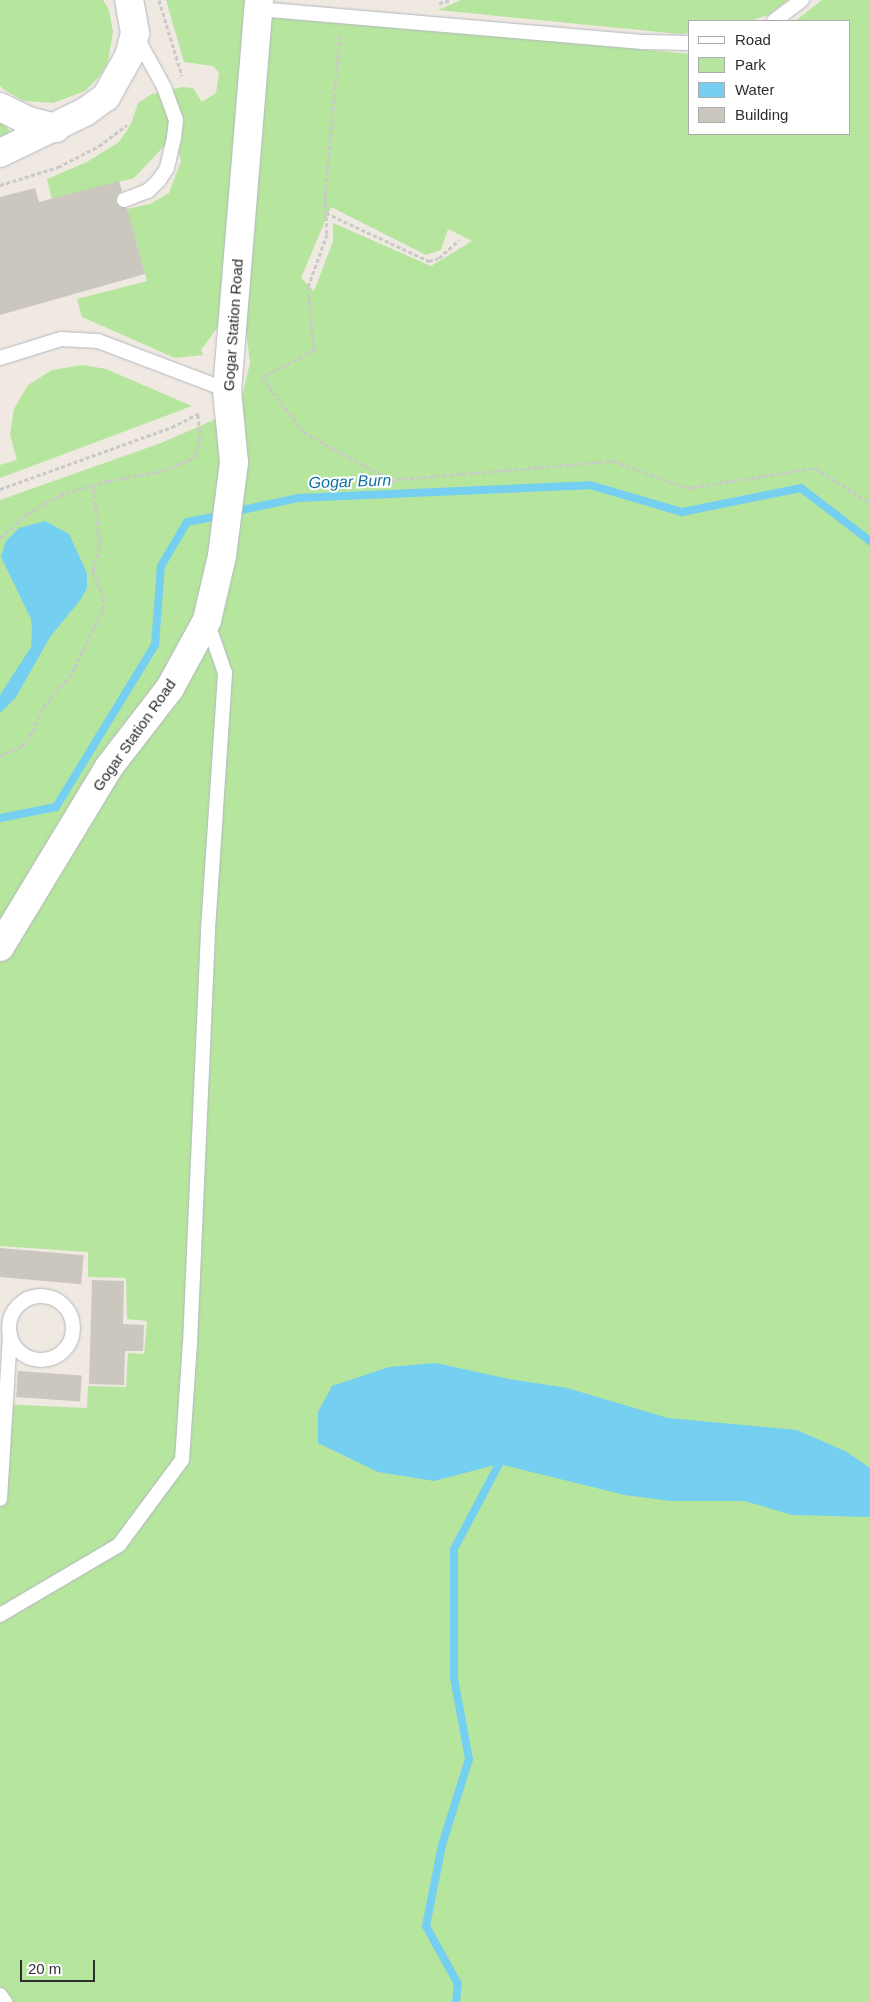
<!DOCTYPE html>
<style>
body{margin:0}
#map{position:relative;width:870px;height:2002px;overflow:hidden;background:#efe9e1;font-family:Helvetica,sans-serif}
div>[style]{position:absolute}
.green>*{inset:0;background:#b6e59e}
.water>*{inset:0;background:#75cff0}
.stream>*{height:8px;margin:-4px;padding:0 4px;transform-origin:4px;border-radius:4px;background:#75cff0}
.building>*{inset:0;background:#cbc7bf;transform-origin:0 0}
.path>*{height:3px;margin-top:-1.5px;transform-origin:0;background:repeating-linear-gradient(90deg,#c9c9c9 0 4px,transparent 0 6.5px)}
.roads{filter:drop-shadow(0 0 1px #b4b7c1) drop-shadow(0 0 1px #b4b7c1)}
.service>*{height:14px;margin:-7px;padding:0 7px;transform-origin:7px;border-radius:7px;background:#fff}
.service>.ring{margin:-7px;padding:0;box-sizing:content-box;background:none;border:14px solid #fff;border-radius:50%}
.minor>*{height:28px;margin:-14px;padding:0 14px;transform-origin:14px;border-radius:14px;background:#fff}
.tertiary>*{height:28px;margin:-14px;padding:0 14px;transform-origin:14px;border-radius:14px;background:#fff}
span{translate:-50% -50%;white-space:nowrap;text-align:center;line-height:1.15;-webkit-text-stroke:4px #fff;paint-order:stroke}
.street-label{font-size:15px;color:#2e2e2e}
.water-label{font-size:16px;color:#0d6fa3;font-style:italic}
.legend{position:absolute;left:688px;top:20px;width:162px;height:115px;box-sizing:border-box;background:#fff;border:1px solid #ababab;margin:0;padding:6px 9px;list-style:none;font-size:15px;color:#2e2e2e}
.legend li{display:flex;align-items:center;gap:10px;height:25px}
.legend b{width:25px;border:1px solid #ababab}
.scale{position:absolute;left:20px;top:1960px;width:75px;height:22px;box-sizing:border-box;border:2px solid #2e2e2e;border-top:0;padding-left:6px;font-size:15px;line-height:18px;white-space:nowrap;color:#2e2e2e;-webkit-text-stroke:4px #fff;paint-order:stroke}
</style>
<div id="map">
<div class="green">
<i style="clip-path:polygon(0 0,103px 0,109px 10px,113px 32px,108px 62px,100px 76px,85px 91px,53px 103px,24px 101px,6px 91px,0 86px)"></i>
<i style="clip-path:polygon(evenodd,166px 0,251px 0,406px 27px,689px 54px,689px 134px,849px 134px,849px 21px,795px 21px,822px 0,870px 0,870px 2002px,0 2002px,0 1404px,87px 1408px,88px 1386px,126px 1387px,128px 1353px,144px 1354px,147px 1321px,127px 1319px,126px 1278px,88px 1277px,88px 1252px,0 1246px,0 500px,161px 443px,239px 409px,250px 363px,246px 330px,225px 317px,201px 350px,203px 355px,175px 358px,82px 317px,77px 299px,147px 281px,127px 209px,150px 204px,169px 193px,181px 161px,178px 150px,167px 143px,134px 178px,52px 199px,47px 179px,87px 162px,119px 142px,131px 124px,138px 103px,152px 94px,183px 87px,193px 88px,202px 102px,216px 93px,219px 73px,213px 66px,184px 62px,166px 0,331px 207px,426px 255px,441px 250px,448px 229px,472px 241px,431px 266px,333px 223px,333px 241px,314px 291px,301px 278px,331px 207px)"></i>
<i style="clip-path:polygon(461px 0,788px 0,768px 15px,750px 21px,689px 21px,689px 33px,680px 34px,438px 10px)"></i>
<i style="clip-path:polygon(0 119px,12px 134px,0 140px)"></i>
<i style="clip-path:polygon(83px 365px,106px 369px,192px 406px,0 478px,0 465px,17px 460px,10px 435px,14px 409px,28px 385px,52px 370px)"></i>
</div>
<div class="water">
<i style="clip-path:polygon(45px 521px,69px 534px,87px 573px,87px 588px,81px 599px,50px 637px,16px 697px,0 713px,0 695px,31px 647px,32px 631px,31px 619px,1px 557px,6px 541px,19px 528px)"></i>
<i style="clip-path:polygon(436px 1363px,509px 1379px,567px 1388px,668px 1418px,797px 1430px,847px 1452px,870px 1468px,870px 1517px,792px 1515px,745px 1501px,670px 1501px,625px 1495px,499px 1464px,434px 1481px,378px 1472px,318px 1443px,318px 1412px,332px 1386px,389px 1367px)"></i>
</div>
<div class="stream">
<i style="left:233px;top:512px;width:66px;rotate:-12.2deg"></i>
<i style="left:298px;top:498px;width:292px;rotate:-2.5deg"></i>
<i style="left:590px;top:485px;width:96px;rotate:16.4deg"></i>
<i style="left:682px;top:512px;width:121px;rotate:-11.4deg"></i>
<i style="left:801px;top:488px;width:87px;rotate:37.5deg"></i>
<i style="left:0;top:818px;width:57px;rotate:-11.1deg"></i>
<i style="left:56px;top:807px;width:190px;rotate:-58.6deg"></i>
<i style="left:155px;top:645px;width:79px;rotate:-85.7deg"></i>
<i style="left:161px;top:566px;width:51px;rotate:-59.4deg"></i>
<i style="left:187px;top:522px;width:36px;rotate:-11deg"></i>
<i style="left:456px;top:2002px;width:18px;rotate:-84deg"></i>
<i style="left:458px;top:1984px;width:66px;rotate:-118.9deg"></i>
<i style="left:426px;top:1926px;width:83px;rotate:-78.8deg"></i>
<i style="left:442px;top:1845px;width:90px;rotate:-72.6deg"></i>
<i style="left:469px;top:1759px;width:82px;rotate:-100.5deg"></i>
<i style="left:454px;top:1678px;width:129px;rotate:-90deg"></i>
<i style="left:454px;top:1549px;width:96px;rotate:-62.1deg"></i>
</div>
<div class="building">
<i style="clip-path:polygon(119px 181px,122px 191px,117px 195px,116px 203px,127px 208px,145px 274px,0 315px,0 197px,35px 188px,39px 202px)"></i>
<i style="left:0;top:1248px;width:84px;height:29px;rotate:5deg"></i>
<i style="clip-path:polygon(92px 1280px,124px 1281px,123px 1324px,144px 1325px,143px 1351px,125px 1351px,124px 1385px,89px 1384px)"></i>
<i style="left:18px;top:1371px;width:64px;height:26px;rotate:4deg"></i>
</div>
<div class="path">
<i style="left:159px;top:0;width:79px;rotate:73.2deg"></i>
<i style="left:439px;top:3px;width:13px;rotate:-13deg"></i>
<i style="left:340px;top:35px;width:163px;rotate:95.3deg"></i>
<i style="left:325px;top:197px;width:37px;rotate:87deg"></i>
<i style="left:327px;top:234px;width:56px;rotate:109.7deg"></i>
<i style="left:308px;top:287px;width:63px;rotate:84.6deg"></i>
<i style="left:314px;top:350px;width:59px;rotate:152.6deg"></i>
<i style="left:262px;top:377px;width:69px;rotate:53.3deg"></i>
<i style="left:303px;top:432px;width:100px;rotate:28.6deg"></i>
<i style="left:391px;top:480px;width:224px;rotate:-4.9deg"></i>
<i style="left:614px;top:461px;width:78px;rotate:20.3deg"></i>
<i style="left:687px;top:488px;width:130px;rotate:-8.9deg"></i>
<i style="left:815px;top:468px;width:65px;rotate:32.5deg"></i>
<i style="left:0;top:185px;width:61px;rotate:-17.2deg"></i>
<i style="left:58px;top:167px;width:46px;rotate:-27.1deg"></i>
<i style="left:99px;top:146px;width:35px;rotate:-37deg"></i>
<i style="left:326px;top:213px;width:114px;rotate:25deg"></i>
<i style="left:429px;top:261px;width:10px;rotate:-17deg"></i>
<i style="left:439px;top:258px;width:27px;rotate:-42deg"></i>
<i style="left:0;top:489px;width:183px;rotate:-19.8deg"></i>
<i style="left:172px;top:427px;width:30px;rotate:-27deg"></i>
<i style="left:0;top:538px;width:36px;rotate:-42deg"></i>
<i style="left:27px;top:514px;width:38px;rotate:-30deg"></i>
<i style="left:60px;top:495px;width:49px;rotate:-16.6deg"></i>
<i style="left:107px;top:481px;width:51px;rotate:-10.2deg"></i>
<i style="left:157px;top:472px;width:33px;rotate:-20deg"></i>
<i style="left:188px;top:461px;width:10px;rotate:-37deg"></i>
<i style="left:196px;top:455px;width:17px;rotate:-77deg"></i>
<i style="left:200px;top:438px;width:24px;rotate:-95deg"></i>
<i style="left:0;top:756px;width:24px;rotate:-24deg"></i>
<i style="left:22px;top:746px;width:19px;rotate:-54deg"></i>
<i style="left:33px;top:731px;width:26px;rotate:-67deg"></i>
<i style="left:43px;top:707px;width:45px;rotate:-49.5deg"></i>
<i style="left:72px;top:673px;width:71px;rotate:-64.2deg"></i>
<i style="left:103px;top:609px;width:11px;rotate:-90deg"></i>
<i style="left:103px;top:598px;width:30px;rotate:-110deg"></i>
<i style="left:93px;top:570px;width:27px;rotate:-75deg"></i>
<i style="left:100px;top:544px;width:57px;rotate:-97deg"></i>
</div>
<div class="roads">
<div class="service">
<i style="left:258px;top:9px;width:389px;rotate:4.9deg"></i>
<i style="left:646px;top:42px;width:43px;rotate:1.3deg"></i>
<i style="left:774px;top:21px;width:35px;rotate:-37deg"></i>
<i style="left:124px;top:200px;width:26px;rotate:-21deg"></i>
<i style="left:148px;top:191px;width:16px;rotate:-45deg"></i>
<i style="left:159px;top:180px;width:14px;rotate:-56deg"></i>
<i style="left:167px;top:168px;width:32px;rotate:-77deg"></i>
<i style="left:174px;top:137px;width:17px;rotate:-83deg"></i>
<i style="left:176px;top:120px;width:35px;rotate:-110deg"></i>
<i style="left:164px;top:87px;width:58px;rotate:-118.8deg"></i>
<i style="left:0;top:358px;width:64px;rotate:-17.3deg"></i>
<i style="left:61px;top:339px;width:37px;rotate:3deg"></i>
<i style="left:98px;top:341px;width:138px;rotate:20.8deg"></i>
<i class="ring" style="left:9px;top:1296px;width:50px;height:50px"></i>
<i style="left:0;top:1499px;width:164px;rotate:-86.5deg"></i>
<i style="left:0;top:1615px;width:138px;rotate:-30.5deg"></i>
<i style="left:119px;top:1545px;width:106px;rotate:-53.5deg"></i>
<i style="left:182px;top:1460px;width:116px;rotate:-86.1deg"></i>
<i style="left:190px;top:1344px;width:414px;rotate:-87.5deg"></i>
<i style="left:208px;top:930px;width:258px;rotate:-86.2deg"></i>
<i style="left:225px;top:673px;width:55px;rotate:-109.1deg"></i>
<i style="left:0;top:1995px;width:9px;rotate:54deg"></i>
</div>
<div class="minor">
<i style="left:0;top:107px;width:32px;rotate:26deg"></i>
<i style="left:29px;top:121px;width:28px;rotate:15deg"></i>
<i style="left:0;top:153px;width:94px;rotate:-25.8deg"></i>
<i style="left:85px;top:112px;width:26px;rotate:-36deg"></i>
<i style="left:106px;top:97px;width:47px;rotate:-60.7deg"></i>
<i style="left:129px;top:56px;width:24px;rotate:-75deg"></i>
<i style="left:135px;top:33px;width:34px;rotate:-100deg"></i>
</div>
<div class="tertiary">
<i style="left:0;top:947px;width:210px;rotate:-58.8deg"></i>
<i style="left:109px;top:767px;width:100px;rotate:-52.3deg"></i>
<i style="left:170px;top:688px;width:77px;rotate:-61.4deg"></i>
<i style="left:207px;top:620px;width:66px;rotate:-76.8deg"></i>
<i style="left:222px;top:556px;width:95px;rotate:-82.7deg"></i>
<i style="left:234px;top:462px;width:72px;rotate:-95.6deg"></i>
<i style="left:227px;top:390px;width:391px;rotate:-85.3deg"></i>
</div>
</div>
<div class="street-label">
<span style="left:233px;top:325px;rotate:-86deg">Gogar Station Road</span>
<span style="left:134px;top:735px;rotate:-55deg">Gogar Station Road</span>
</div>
<div class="water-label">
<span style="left:350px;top:482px;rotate:-2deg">Gogar Burn</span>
</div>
<ul class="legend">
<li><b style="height:6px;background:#fff"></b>Road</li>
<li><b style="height:14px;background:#b6e59e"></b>Park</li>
<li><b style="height:14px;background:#75cff0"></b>Water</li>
<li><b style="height:14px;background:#cbc7bf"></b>Building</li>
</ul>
<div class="scale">20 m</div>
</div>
